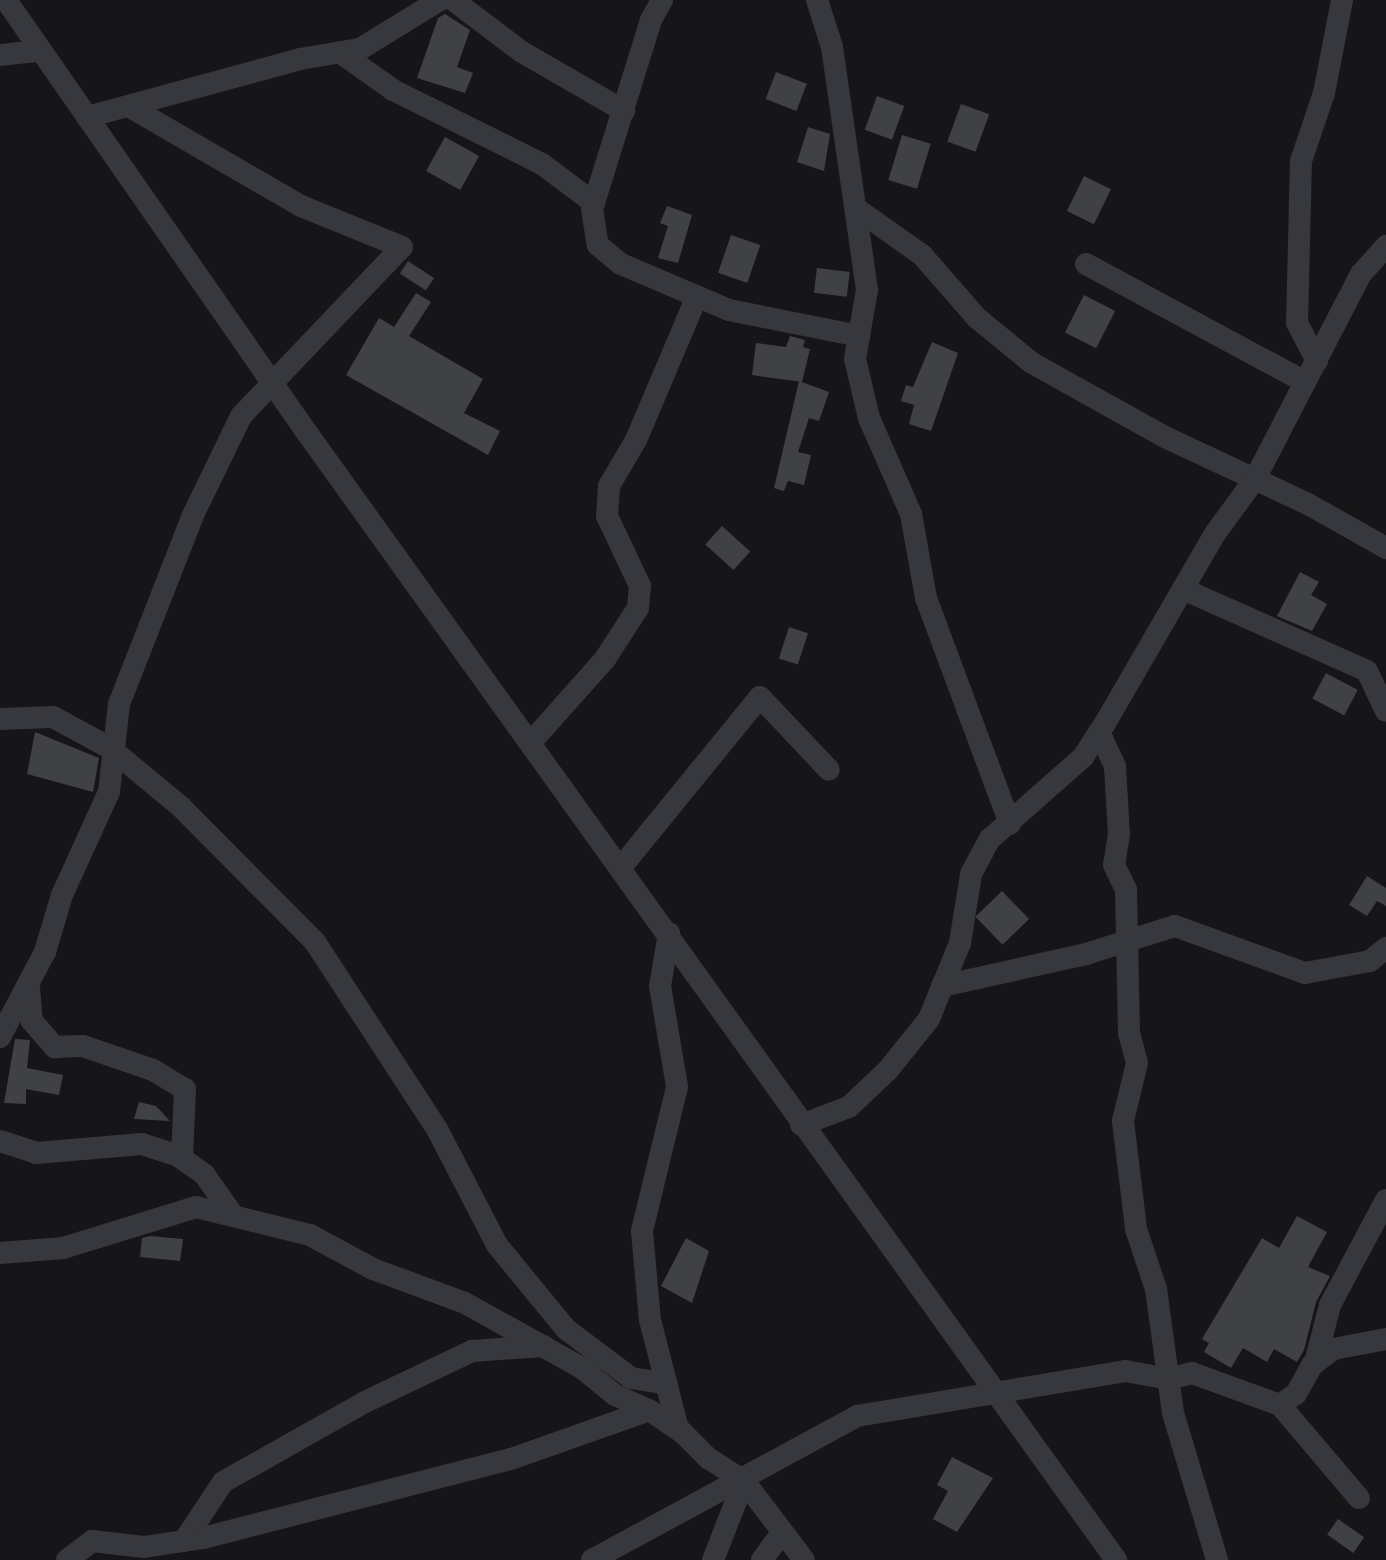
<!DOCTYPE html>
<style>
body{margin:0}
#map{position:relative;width:1386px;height:1560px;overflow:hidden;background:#161618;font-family:Poppins,sans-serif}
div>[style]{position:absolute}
.building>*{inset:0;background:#404145;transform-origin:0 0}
.street>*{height:22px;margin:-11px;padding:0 11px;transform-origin:11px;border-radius:11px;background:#37383d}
span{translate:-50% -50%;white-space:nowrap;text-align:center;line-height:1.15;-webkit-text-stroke:6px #111113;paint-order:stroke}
</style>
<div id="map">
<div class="building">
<i style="clip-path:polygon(445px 14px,470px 30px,457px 67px,473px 73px,465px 93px,417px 78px,438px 18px)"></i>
<i style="left:776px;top:72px;width:33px;height:29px;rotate:21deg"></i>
<i style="left:877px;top:96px;width:29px;height:36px;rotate:20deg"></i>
<i style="left:961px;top:104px;width:30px;height:40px;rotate:20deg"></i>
<i style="clip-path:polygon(808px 127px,830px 134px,824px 171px,797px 162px)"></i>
<i style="left:902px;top:135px;width:30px;height:47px;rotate:17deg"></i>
<i style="left:445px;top:137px;width:39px;height:39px;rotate:29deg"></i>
<i style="left:1084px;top:176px;width:30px;height:39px;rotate:26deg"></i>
<i style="clip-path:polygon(667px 206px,692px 215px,678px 263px,658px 258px,668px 226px,660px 223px)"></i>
<i style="left:731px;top:235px;width:31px;height:40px;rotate:19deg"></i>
<i style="left:408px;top:261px;width:31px;height:15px;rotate:33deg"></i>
<i style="left:817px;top:268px;width:33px;height:25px;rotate:7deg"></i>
<i style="clip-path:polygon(416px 293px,431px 302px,409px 336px,483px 379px,464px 413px,500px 431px,488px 455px,346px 375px,379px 318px,394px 327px)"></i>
<i style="left:1084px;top:295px;width:35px;height:42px;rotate:27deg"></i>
<i style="clip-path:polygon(790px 336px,805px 340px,803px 347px,810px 349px,802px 382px,752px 375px,756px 343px,786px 347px)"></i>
<i style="clip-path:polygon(932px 342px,958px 353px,931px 431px,909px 424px,914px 405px,901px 401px,906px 385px,913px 387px)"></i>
<i style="clip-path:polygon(799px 381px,829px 392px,819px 421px,809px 418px,798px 452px,811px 455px,804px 485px,788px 481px,784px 491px,774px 488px)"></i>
<i style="left:722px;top:526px;width:38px;height:25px;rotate:42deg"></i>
<i style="clip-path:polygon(1300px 572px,1319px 582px,1311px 595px,1327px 604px,1312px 631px,1277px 616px)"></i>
<i style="left:789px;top:627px;width:20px;height:33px;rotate:18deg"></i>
<i style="left:1326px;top:673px;width:36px;height:29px;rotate:28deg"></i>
<i style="clip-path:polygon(35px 732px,99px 758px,93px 792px,27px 774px)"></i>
<i style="clip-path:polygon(1367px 876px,1386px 888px,1386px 906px,1377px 901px,1367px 916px,1349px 905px)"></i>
<i style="left:1002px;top:891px;width:39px;height:37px;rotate:46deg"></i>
<i style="clip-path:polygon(15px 1039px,30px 1040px,27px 1068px,63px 1075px,59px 1095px,26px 1089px,26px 1104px,4px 1103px)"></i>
<i style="clip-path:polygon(139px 1102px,156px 1106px,170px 1121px,134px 1119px)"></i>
<i style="clip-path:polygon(1297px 1216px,1327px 1232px,1308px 1267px,1330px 1276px,1316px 1302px,1304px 1350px,1297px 1362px,1274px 1349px,1267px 1362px,1243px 1348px,1231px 1368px,1204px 1352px,1209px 1343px,1202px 1339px,1262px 1238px,1279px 1248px)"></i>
<i style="clip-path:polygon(150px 1236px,183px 1239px,180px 1261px,140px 1257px,142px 1238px)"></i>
<i style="clip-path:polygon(686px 1238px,709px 1251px,692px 1303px,661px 1286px)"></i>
<i style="clip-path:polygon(952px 1457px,993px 1478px,957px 1532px,933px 1519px,948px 1491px,937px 1485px)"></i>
<i style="left:1338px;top:1519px;width:32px;height:19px;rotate:35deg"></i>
</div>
<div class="street">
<i style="left:6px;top:0;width:524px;rotate:55.19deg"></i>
<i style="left:305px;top:430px;width:1391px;rotate:54.33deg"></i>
<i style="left:453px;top:0;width:86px;rotate:37deg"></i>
<i style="left:522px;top:52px;width:118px;rotate:30deg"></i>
<i style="left:662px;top:0;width:23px;rotate:119deg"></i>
<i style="left:651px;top:20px;width:198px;rotate:107.3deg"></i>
<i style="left:592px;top:209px;width:36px;rotate:81deg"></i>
<i style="left:598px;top:245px;width:30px;rotate:40deg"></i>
<i style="left:621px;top:264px;width:117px;rotate:23.1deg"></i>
<i style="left:729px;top:310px;width:133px;rotate:11.3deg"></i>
<i style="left:817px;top:0;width:49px;rotate:72.3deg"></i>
<i style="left:832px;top:47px;width:246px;rotate:81.8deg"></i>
<i style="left:867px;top:290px;width:70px;rotate:99.9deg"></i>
<i style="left:855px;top:359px;width:61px;rotate:76.7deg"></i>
<i style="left:869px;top:418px;width:105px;rotate:66.4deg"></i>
<i style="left:911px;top:514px;width:85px;rotate:79.9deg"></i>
<i style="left:926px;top:598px;width:241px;rotate:69.6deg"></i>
<i style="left:341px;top:53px;width:64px;rotate:35.4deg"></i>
<i style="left:393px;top:90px;width:166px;rotate:26.4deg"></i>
<i style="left:542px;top:164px;width:65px;rotate:36.9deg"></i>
<i style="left:0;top:55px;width:39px;rotate:-6deg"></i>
<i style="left:87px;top:117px;width:221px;rotate:-15.2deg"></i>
<i style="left:300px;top:59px;width:61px;rotate:-9.5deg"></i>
<i style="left:360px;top:49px;width:94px;rotate:-31.5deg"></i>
<i style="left:857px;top:209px;width:80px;rotate:35.3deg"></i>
<i style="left:922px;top:255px;width:84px;rotate:48.9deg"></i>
<i style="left:977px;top:318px;width:71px;rotate:39.3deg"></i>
<i style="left:1032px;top:363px;width:154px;rotate:29.1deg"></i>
<i style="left:1167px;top:438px;width:156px;rotate:25.1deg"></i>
<i style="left:1308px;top:504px;width:90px;rotate:29.4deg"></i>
<i style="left:1086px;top:264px;width:249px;rotate:28.3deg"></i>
<i style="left:1317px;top:361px;width:43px;rotate:-117.8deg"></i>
<i style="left:1297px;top:323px;width:162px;rotate:-88.6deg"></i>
<i style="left:1301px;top:161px;width:72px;rotate:-71.3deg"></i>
<i style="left:1324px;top:93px;width:95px;rotate:-79deg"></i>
<i style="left:1183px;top:589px;width:201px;rotate:24deg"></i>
<i style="left:1367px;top:671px;width:44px;rotate:64.6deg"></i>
<i style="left:0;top:719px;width:53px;rotate:-2.2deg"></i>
<i style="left:53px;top:717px;width:65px;rotate:28.5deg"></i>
<i style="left:110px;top:748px;width:92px;rotate:39.7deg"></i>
<i style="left:181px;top:807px;width:190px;rotate:45.2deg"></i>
<i style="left:315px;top:942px;width:225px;rotate:56.9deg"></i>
<i style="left:438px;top:1131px;width:128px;rotate:62.6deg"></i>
<i style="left:497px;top:1245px;width:109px;rotate:50.6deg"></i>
<i style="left:566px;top:1329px;width:81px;rotate:37deg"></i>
<i style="left:631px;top:1378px;width:36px;rotate:9deg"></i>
<i style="left:1099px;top:732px;width:38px;rotate:65deg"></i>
<i style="left:1115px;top:767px;width:67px;rotate:86.6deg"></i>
<i style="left:1119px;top:834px;width:31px;rotate:99deg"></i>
<i style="left:1114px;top:865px;width:28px;rotate:64deg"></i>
<i style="left:1126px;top:890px;width:143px;rotate:88.8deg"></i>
<i style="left:1129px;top:1033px;width:31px;rotate:75deg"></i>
<i style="left:1137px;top:1063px;width:60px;rotate:103.6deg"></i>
<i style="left:1123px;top:1121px;width:109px;rotate:83.1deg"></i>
<i style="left:1136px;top:1229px;width:63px;rotate:71.6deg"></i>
<i style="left:1156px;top:1289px;width:125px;rotate:82.2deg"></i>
<i style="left:1173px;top:1413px;width:153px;rotate:73.3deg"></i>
<i style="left:532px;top:741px;width:110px;rotate:-48.3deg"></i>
<i style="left:605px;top:659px;width:61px;rotate:-57.1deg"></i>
<i style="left:638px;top:608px;width:22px;rotate:-85deg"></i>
<i style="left:640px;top:586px;width:77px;rotate:-115.2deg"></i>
<i style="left:607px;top:516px;width:30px;rotate:-86deg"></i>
<i style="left:609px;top:486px;width:53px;rotate:-59.6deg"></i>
<i style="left:636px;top:440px;width:156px;rotate:-67deg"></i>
<i style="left:622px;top:866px;width:218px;rotate:-50.8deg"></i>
<i style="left:760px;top:697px;width:100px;rotate:46.6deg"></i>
<i style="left:669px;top:933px;width:54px;rotate:99.6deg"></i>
<i style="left:660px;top:986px;width:102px;rotate:80.4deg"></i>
<i style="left:677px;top:1087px;width:148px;rotate:103.7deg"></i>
<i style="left:642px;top:1231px;width:89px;rotate:84.9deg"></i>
<i style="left:650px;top:1320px;width:113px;rotate:75.6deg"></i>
<i style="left:942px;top:986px;width:148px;rotate:-12.5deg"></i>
<i style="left:1086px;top:954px;width:93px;rotate:-17.5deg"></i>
<i style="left:1175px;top:926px;width:138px;rotate:19.9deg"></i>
<i style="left:1305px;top:973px;width:66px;rotate:-10.5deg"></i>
<i style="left:1370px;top:961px;width:21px;rotate:-39deg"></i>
<i style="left:29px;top:988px;width:33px;rotate:85deg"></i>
<i style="left:32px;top:1021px;width:35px;rotate:49deg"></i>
<i style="left:55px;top:1047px;width:28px;rotate:-2deg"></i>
<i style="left:83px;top:1046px;width:74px;rotate:18.9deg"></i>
<i style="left:153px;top:1070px;width:37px;rotate:31deg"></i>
<i style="left:185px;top:1089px;width:69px;rotate:92.5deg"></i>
<i style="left:0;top:1037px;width:96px;rotate:-62.1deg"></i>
<i style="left:45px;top:952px;width:59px;rotate:-73.4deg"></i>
<i style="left:62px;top:895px;width:113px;rotate:-65.5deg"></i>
<i style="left:109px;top:792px;width:89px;rotate:-83.5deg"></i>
<i style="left:119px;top:704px;width:205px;rotate:-68.6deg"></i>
<i style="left:194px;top:513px;width:108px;rotate:-64.1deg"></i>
<i style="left:241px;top:416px;width:233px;rotate:-46.4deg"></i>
<i style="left:402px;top:247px;width:109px;rotate:-157.9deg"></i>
<i style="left:301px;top:206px;width:198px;rotate:-149.9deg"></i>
<i style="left:801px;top:1125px;width:51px;rotate:-20.6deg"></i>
<i style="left:849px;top:1107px;width:54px;rotate:-43.5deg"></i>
<i style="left:888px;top:1070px;width:65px;rotate:-51.2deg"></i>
<i style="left:929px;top:1019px;width:82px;rotate:-67.8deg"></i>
<i style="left:960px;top:943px;width:70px;rotate:-80.9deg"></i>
<i style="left:971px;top:874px;width:40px;rotate:-62deg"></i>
<i style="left:990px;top:839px;width:124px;rotate:-41.4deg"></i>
<i style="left:1083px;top:757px;width:38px;rotate:-57deg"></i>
<i style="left:1104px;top:725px;width:220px;rotate:-59.9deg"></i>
<i style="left:1214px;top:535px;width:69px;rotate:-53.8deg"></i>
<i style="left:1255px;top:479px;width:231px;rotate:-62.7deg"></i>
<i style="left:1361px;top:274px;width:38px;rotate:-48deg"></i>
<i style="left:0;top:1141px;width:38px;rotate:18deg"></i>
<i style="left:36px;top:1153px;width:106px;rotate:-4.9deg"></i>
<i style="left:142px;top:1144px;width:38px;rotate:18deg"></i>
<i style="left:178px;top:1156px;width:32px;rotate:35deg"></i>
<i style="left:204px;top:1174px;width:45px;rotate:54.9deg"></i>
<i style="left:0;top:1253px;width:63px;rotate:-4.5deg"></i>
<i style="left:63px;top:1248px;width:139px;rotate:-17.1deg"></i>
<i style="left:196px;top:1207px;width:117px;rotate:13.8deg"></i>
<i style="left:310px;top:1235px;width:72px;rotate:28.4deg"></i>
<i style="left:373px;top:1269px;width:98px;rotate:20.3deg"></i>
<i style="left:465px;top:1303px;width:134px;rotate:29.1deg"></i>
<i style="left:582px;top:1368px;width:43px;rotate:39.3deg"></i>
<i style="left:615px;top:1395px;width:37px;rotate:24deg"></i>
<i style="left:649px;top:1410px;width:40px;rotate:34deg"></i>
<i style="left:682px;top:1432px;width:37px;rotate:45deg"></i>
<i style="left:708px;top:1458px;width:43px;rotate:32.6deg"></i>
<i style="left:744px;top:1481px;width:99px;rotate:52.8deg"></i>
<i style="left:1315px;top:1363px;width:60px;rotate:-75.5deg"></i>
<i style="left:1330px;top:1305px;width:119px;rotate:-61.9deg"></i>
<i style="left:1280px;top:1405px;width:122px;rotate:49.7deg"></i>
<i style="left:184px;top:1541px;width:71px;rotate:-56.5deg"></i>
<i style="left:223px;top:1482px;width:163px;rotate:-29.4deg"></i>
<i style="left:365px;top:1402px;width:119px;rotate:-25.5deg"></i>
<i style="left:472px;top:1351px;width:72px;rotate:-4deg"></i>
<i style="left:67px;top:1560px;width:31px;rotate:-37deg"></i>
<i style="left:92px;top:1541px;width:52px;rotate:6.6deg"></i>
<i style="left:144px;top:1547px;width:60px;rotate:-8.7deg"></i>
<i style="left:203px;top:1538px;width:318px;rotate:-14.4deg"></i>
<i style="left:511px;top:1459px;width:146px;rotate:-19.5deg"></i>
<i style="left:592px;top:1560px;width:302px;rotate:-28.5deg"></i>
<i style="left:857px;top:1416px;width:272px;rotate:-9.5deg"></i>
<i style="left:1125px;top:1371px;width:45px;rotate:10.3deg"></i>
<i style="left:1169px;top:1379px;width:24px;rotate:-15deg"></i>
<i style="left:1192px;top:1373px;width:94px;rotate:20deg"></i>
<i style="left:1280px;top:1405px;width:19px;rotate:-35deg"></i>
<i style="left:1296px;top:1394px;width:33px;rotate:-61deg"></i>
<i style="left:1312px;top:1365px;width:26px;rotate:-37deg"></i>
<i style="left:1333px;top:1349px;width:54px;rotate:-10.7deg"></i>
<i style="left:713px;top:1560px;width:85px;rotate:-68.6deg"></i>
<i style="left:762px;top:1560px;width:32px;rotate:-54deg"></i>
</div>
</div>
